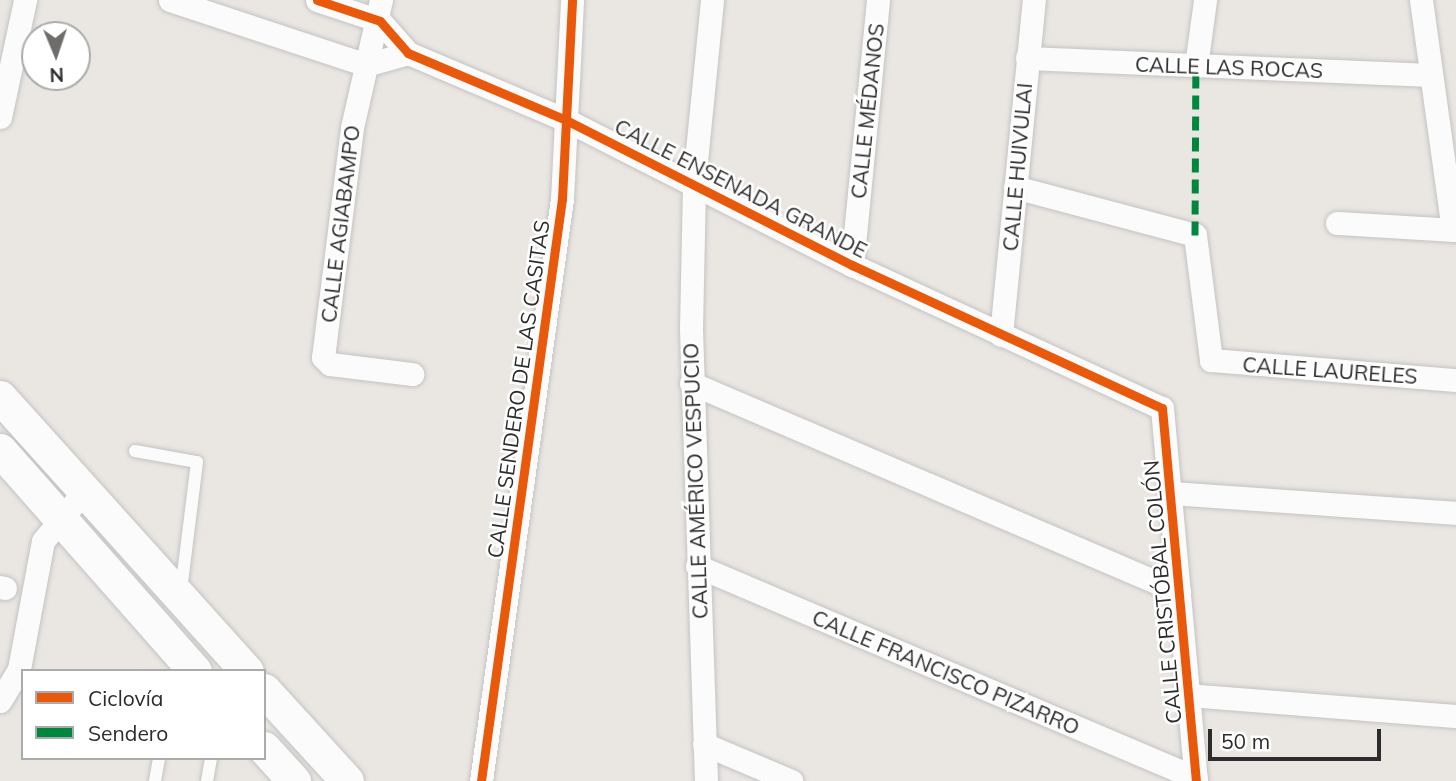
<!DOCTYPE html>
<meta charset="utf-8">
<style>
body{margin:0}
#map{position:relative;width:1456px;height:781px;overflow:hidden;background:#eae7e3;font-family:Mulish,sans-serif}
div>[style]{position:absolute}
.roads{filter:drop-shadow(0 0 2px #c4c3c2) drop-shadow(0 0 2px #c4c3c2)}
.lane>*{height:12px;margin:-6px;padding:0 6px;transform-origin:6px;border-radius:6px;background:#fcfbfb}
.street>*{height:23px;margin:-11.5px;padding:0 11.5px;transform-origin:11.5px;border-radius:11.5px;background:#fcfbfb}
.secondary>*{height:33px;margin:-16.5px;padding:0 16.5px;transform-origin:16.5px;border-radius:16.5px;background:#fcfbfb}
.quiet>*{height:7px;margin-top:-3.5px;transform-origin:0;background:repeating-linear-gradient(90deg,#00873e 0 14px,transparent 0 21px)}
.cycleway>*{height:9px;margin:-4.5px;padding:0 4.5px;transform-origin:4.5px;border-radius:4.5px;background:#e8590c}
span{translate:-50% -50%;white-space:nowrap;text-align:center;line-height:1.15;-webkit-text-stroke:5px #fff;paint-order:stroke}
.street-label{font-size:21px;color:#2c2c2c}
.legend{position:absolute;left:21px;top:669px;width:245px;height:91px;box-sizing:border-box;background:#fff;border:2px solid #ababab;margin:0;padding:9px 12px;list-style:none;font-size:21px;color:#2c2c2c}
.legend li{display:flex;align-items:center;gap:14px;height:35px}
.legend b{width:35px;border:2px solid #ababab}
.north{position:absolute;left:21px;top:21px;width:70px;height:70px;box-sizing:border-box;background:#fff;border:2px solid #ababab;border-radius:50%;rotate:178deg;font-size:19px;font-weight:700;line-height:28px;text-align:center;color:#2c2c2c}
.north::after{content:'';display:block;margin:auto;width:24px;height:32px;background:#6e6d6c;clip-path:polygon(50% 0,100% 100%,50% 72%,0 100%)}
.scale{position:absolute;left:1208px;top:729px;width:173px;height:32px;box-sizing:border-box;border:4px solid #2c2c2c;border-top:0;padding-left:9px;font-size:21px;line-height:24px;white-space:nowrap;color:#2c2c2c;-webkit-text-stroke:5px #fff;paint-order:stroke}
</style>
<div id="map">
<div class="roads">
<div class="lane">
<i style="left:135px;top:451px;width:63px;rotate:10.1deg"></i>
<i style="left:197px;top:462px;width:129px;rotate:97.1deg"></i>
<i style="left:155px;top:781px;width:23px;rotate:-80deg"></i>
<i style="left:207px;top:781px;width:23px;rotate:-80deg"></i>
</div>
<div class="street">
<i style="left:170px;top:0;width:206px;rotate:18.3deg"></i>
<i style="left:366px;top:65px;width:44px;rotate:-15.9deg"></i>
<i style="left:317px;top:0;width:66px;rotate:18.4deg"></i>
<i style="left:380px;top:21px;width:43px;rotate:48.8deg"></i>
<i style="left:408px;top:53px;width:172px;rotate:23deg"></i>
<i style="left:566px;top:120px;width:321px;rotate:26.9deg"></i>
<i style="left:852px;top:265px;width:341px;rotate:24.8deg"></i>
<i style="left:1162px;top:408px;width:375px;rotate:84.8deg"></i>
<i style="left:381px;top:0;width:131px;rotate:102.8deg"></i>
<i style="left:352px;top:128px;width:231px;rotate:97.2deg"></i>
<i style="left:323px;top:357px;width:10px;rotate:45deg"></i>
<i style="left:330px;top:364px;width:83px;rotate:7deg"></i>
<i style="left:1421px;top:0;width:232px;rotate:82.1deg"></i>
<i style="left:1027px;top:58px;width:404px;rotate:2.4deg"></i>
<i style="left:1196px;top:66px;width:67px;rotate:-82.2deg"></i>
<i style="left:0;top:117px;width:120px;rotate:-77.9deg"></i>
<i style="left:1015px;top:187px;width:186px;rotate:14.9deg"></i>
<i style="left:1195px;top:235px;width:126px;rotate:82.7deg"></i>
<i style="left:1211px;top:360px;width:246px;rotate:4.7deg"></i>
<i style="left:1337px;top:223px;width:119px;rotate:3.4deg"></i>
<i style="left:852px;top:265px;width:266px;rotate:-84.4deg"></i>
<i style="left:1001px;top:335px;width:337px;rotate:-84.4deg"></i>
<i style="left:691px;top:383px;width:531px;rotate:23.18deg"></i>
<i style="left:1172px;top:493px;width:285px;rotate:4deg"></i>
<i style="left:697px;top:566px;width:542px;rotate:23.02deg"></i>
<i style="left:0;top:587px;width:5px;rotate:11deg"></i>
<i style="left:1188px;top:695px;width:269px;rotate:4.5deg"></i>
<i style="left:0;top:701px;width:37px;rotate:-59deg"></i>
<i style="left:19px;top:669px;width:130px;rotate:-79.4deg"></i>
<i style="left:43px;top:541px;width:65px;rotate:-50.6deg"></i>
<i style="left:704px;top:744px;width:95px;rotate:23deg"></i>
<i style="left:481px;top:781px;width:588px;rotate:-82.08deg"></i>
<i style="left:562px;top:199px;width:199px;rotate:-87.1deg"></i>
<i style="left:706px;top:781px;width:452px;rotate:-91.9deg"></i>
<i style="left:691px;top:329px;width:148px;rotate:-88.8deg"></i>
<i style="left:694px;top:181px;width:182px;rotate:-84.3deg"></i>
</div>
<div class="secondary">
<i style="left:0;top:397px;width:369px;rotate:48deg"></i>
<i style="left:0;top:450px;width:295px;rotate:48.6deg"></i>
<i style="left:264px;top:690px;width:123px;rotate:47.6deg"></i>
<i style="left:264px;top:748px;width:45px;rotate:47.7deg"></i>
</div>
</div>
<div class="quiet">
<i style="left:1195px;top:235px;width:169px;rotate:-89.7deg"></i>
</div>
<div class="cycleway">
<i style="left:317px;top:0;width:66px;rotate:18.4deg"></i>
<i style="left:380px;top:21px;width:43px;rotate:48.8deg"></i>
<i style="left:408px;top:53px;width:172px;rotate:23deg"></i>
<i style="left:566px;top:120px;width:321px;rotate:26.9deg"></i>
<i style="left:852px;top:265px;width:341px;rotate:24.8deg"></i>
<i style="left:1162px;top:408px;width:375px;rotate:84.8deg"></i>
<i style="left:481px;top:781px;width:588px;rotate:-82.08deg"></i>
<i style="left:562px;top:199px;width:199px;rotate:-87.1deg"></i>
</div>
<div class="street-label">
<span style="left:1229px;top:67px;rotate:2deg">CALLE LAS ROCAS</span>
<span style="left:867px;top:111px;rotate:-84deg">CALLE MÉDANOS</span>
<span style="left:1017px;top:167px;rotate:-85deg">CALLE HUIVULAI</span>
<span style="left:741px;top:188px;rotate:27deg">CALLE ENSENADA GRANDE</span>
<span style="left:340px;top:224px;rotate:-83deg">CALLE AGIABAMPO</span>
<span style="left:1330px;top:370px;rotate:4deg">CALLE LAURELES</span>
<span style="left:518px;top:389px;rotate:-82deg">CALLE SENDERO DE LAS CASITAS</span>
<span style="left:695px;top:481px;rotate:-92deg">CALLE AMÉRICO VESPUCIO</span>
<span style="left:1162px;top:592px;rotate:-95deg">CALLE CRISTÓBAL COLÓN</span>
<span style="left:946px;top:672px;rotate:23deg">CALLE FRANCISCO PIZARRO</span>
</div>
<ul class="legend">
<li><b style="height:9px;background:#e8590c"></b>Ciclovía</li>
<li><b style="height:9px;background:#00873e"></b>Sendero</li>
</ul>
<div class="north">N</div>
<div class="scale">50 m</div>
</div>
